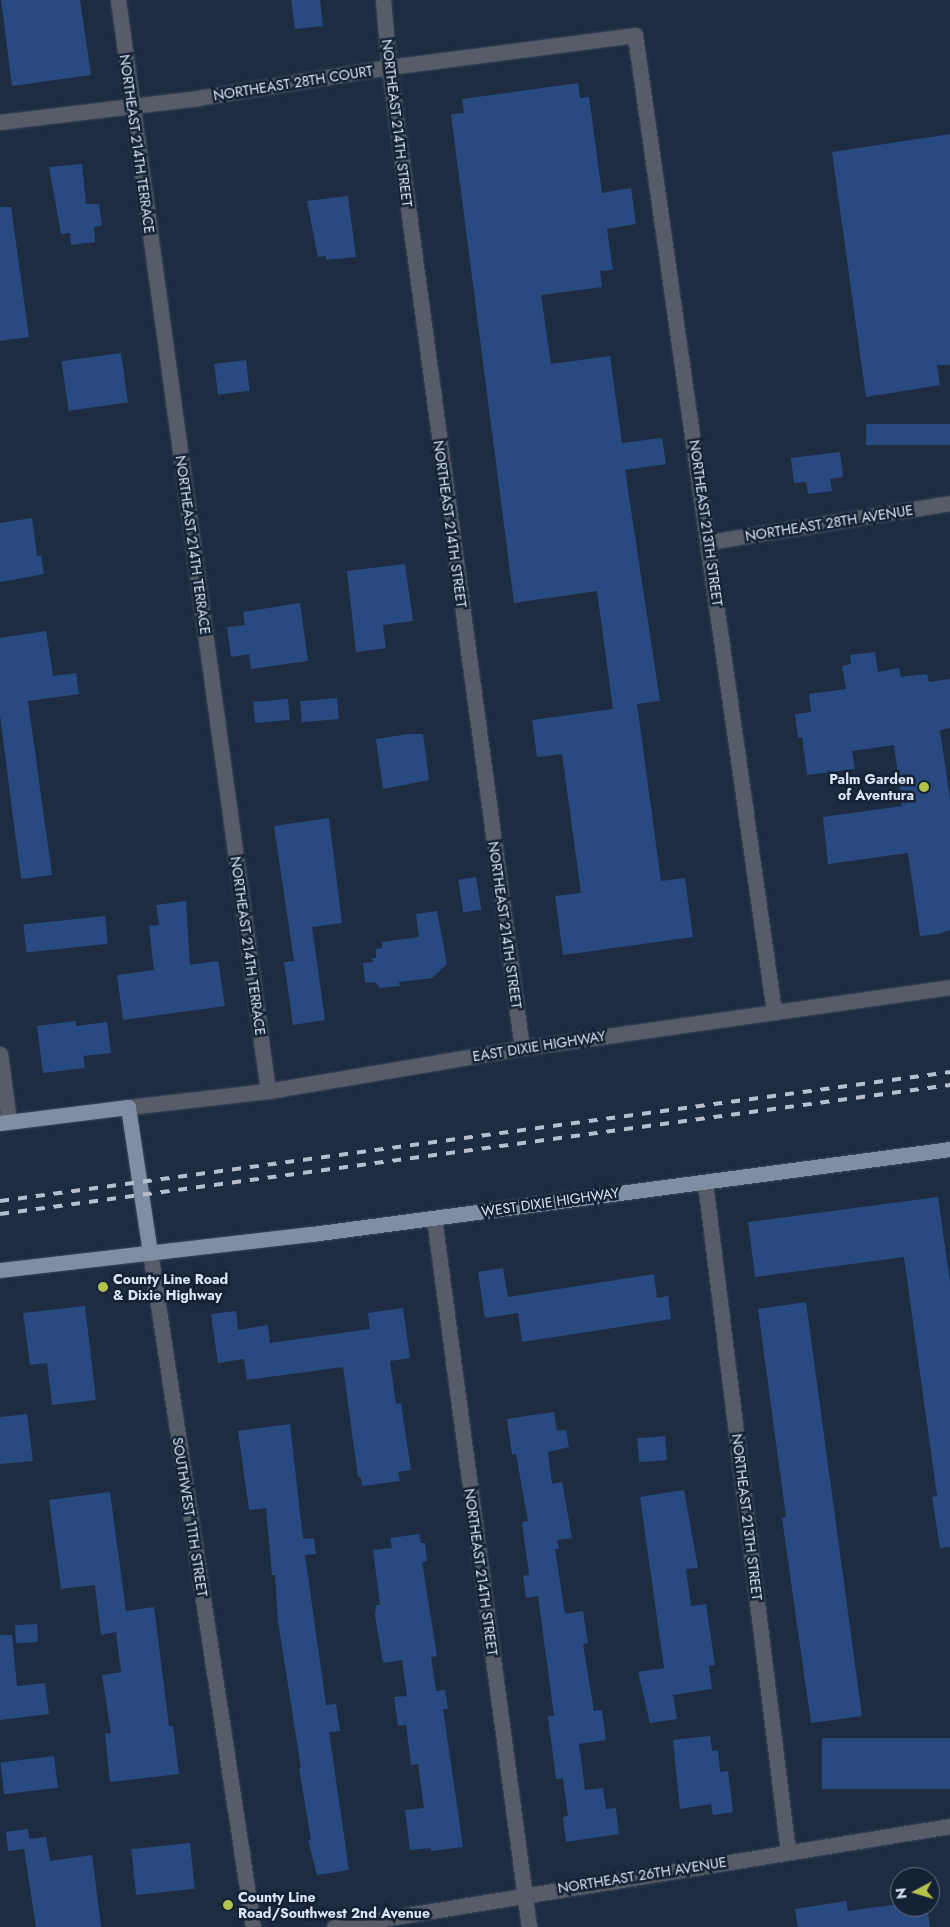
<!DOCTYPE html>
<style>
body{margin:0}
#map{position:relative;width:950px;height:1927px;overflow:hidden;background:#1e2c41;font-family:Jost,sans-serif}
div>[style]{position:absolute}
.building>*{inset:0;background:#294a81;transform-origin:0 0}
.roads{filter:drop-shadow(0 0 1px #3c4a5e) drop-shadow(0 0 1px #3c4a5e)}
.minor>*{height:15px;margin:-7.5px;padding:0 7.5px;transform-origin:7.5px;border-radius:7.5px;background:#565d68}
.major>*{height:15px;margin:-7.5px;padding:0 7.5px;transform-origin:7.5px;border-radius:7.5px;background:#808ea4}
.rail>*{height:4px;margin-top:-2px;transform-origin:0;background:repeating-linear-gradient(90deg,#b5bfcf 0 9px,transparent 0 18px)}
.dots>*{width:14px;height:14px;translate:-50% -50%;box-sizing:border-box;border:2px solid #152236;border-radius:50%}
span{translate:-50% -50%;white-space:nowrap;text-align:center;line-height:1.15;-webkit-text-stroke:5px #152236;paint-order:stroke}
.street-label{font-size:14px;color:#dce5f4}
.poi-label{font-size:14px;color:#dce5f4;font-weight:700}
.right{translate:-100% -50%;text-align:right}
.left{translate:0 -50%;text-align:left}
.north{position:absolute;left:890px;top:1867px;width:50px;height:50px;box-sizing:border-box;background:#152236;border:1px solid #657082;border-radius:50%;rotate:264deg;font-size:14px;font-weight:700;line-height:20px;text-align:center;color:#dce5f4}
.north::after{content:'';display:block;margin:auto;width:18px;height:22px;background:#b3c24b;clip-path:polygon(50% 0,100% 100%,50% 72%,0 100%)}
</style>
<div id="map">
<div class="building">
<i style="clip-path:polygon(1px 0,80px 0,91px 75px,12px 86px)"></i>
<i style="clip-path:polygon(291px 0,320px 0,323px 26px,295px 29px)"></i>
<i style="clip-path:polygon(578px 83px,580px 98px,589px 97px,602px 193px,631px 188px,636px 224px,607px 229px,613px 270px,600px 271px,602px 287px,541px 295px,551px 364px,610px 356px,622px 443px,662px 438px,666px 464px,625px 470px,660px 701px,637px 704px,661px 881px,685px 878px,693px 937px,563px 955px,555px 896px,581px 893px,562px 754px,537px 757px,532px 720px,613px 709px,597px 591px,514px 603px,451px 114px,464px 113px,462px 99px)"></i>
<i style="clip-path:polygon(950px 134px,950px 365px,937px 365px,940px 385px,866px 397px,832px 152px)"></i>
<i style="clip-path:polygon(82px 164px,86px 204px,99px 204px,102px 226px,94px 227px,95px 242px,71px 245px,70px 233px,61px 234px,49px 167px)"></i>
<i style="clip-path:polygon(348px 196px,356px 257px,326px 260px,326px 256px,318px 257px,307px 201px)"></i>
<i style="clip-path:polygon(0 207px,11px 207px,29px 337px,0 341px)"></i>
<i style="left:121px;top:353px;width:50px;height:60px;rotate:82deg"></i>
<i style="left:246px;top:360px;width:31px;height:32px;rotate:83deg"></i>
<i style="left:950px;top:424px;width:21px;height:84px;rotate:90deg"></i>
<i style="clip-path:polygon(840px 452px,843px 477px,830px 479px,832px 491px,808px 494px,806px 482px,794px 483px,791px 458px)"></i>
<i style="clip-path:polygon(32px 518px,37px 556px,41px 555px,44px 574px,0 582px,0 523px)"></i>
<i style="clip-path:polygon(405px 564px,413px 621px,383px 625px,386px 648px,356px 652px,347px 571px)"></i>
<i style="clip-path:polygon(300px 603px,308px 661px,251px 669px,249px 654px,231px 657px,227px 627px,245px 625px,243px 612px)"></i>
<i style="clip-path:polygon(46px 631px,53px 676px,76px 673px,79px 694px,28px 701px,52px 875px,21px 879px,0 715px,0 638px)"></i>
<i style="clip-path:polygon(875px 652px,878px 672px,899px 668px,901px 677px,927px 674px,929px 682px,950px 679px,950px 728px,940px 730px,950px 800px,950px 930px,939px 934px,920px 936px,908px 853px,828px 864px,823px 817px,902px 806px,894px 745px,852px 751px,855px 769px,807px 775px,802px 737px,798px 738px,795px 714px,811px 712px,809px 694px,846px 689px,842px 666px,851px 664px,850px 655px)"></i>
<i style="left:337px;top:698px;width:21px;height:37px;rotate:85deg"></i>
<i style="left:288px;top:699px;width:21px;height:35px;rotate:85deg"></i>
<i style="clip-path:polygon(409px 734px,423px 734px,429px 780px,383px 789px,376px 739px)"></i>
<i style="clip-path:polygon(329px 818px,342px 923px,312px 927px,325px 1020px,293px 1025px,284px 962px,294px 961px,274px 826px)"></i>
<i style="left:476px;top:877px;width:33px;height:18px;rotate:81deg"></i>
<i style="clip-path:polygon(186px 901px,190px 965px,218px 961px,225px 1006px,123px 1020px,117px 975px,154px 970px,149px 926px,159px 925px,156px 905px)"></i>
<i style="clip-path:polygon(437px 911px,447px 964px,432px 978px,399px 982px,400px 986px,380px 988px,375px 982px,365px 983px,363px 963px,373px 962px,372px 958px,376px 958px,376px 949px,382px 948px,382px 942px,419px 937px,416px 914px)"></i>
<i style="left:105px;top:916px;width:28px;height:82px;rotate:84deg"></i>
<i style="clip-path:polygon(76px 1021px,76px 1026px,107px 1022px,111px 1053px,83px 1056px,85px 1068px,43px 1073px,37px 1026px)"></i>
<i style="clip-path:polygon(938px 1197px,950px 1282px,950px 1547px,940px 1548px,932px 1497px,937px 1496px,904px 1257px,755px 1277px,748px 1222px)"></i>
<i style="clip-path:polygon(503px 1268px,508px 1297px,654px 1274px,657px 1298px,668px 1296px,671px 1319px,522px 1342px,518px 1313px,485px 1318px,478px 1272px)"></i>
<i style="clip-path:polygon(806px 1302px,862px 1716px,811px 1723px,782px 1518px,786px 1517px,758px 1309px)"></i>
<i style="clip-path:polygon(85px 1306px,96px 1400px,52px 1405px,47px 1363px,30px 1365px,23px 1313px)"></i>
<i style="clip-path:polygon(403px 1308px,410px 1358px,390px 1361px,396px 1404px,401px 1403px,411px 1470px,398px 1472px,400px 1481px,362px 1486px,361px 1477px,358px 1477px,343px 1367px,247px 1380px,244px 1359px,218px 1363px,211px 1314px,236px 1311px,238px 1330px,268px 1325px,270px 1343px,370px 1329px,368px 1313px)"></i>
<i style="clip-path:polygon(554px 1412px,557px 1431px,566px 1430px,569px 1447px,548px 1452px,552px 1484px,562px 1482px,572px 1538px,557px 1540px,559px 1549px,555px 1549px,565px 1614px,583px 1611px,588px 1643px,583px 1644px,594px 1711px,602px 1710px,606px 1740px,579px 1744px,585px 1790px,603px 1788px,606px 1809px,616px 1808px,619px 1834px,566px 1842px,563px 1817px,568px 1816px,563px 1778px,556px 1779px,548px 1716px,554px 1716px,538px 1596px,526px 1598px,523px 1576px,529px 1575px,522px 1522px,528px 1521px,516px 1454px,512px 1455px,507px 1419px)"></i>
<i style="clip-path:polygon(27px 1414px,33px 1461px,0 1464px,0 1417px)"></i>
<i style="clip-path:polygon(290px 1424px,303px 1539px,314px 1538px,316px 1554px,305px 1555px,326px 1705px,336px 1704px,340px 1731px,329px 1732px,349px 1870px,317px 1875px,308px 1840px,311px 1840px,299px 1768px,301px 1768px,278px 1621px,275px 1575px,272px 1575px,266px 1508px,249px 1510px,238px 1431px)"></i>
<i style="left:665px;top:1436px;width:24px;height:28px;rotate:85deg"></i>
<i style="clip-path:polygon(684px 1490px,698px 1568px,686px 1569px,691px 1606px,706px 1604px,715px 1665px,709px 1666px,712px 1689px,673px 1695px,677px 1719px,650px 1723px,638px 1672px,664px 1668px,640px 1497px)"></i>
<i style="clip-path:polygon(110px 1492px,126px 1611px,154px 1607px,169px 1726px,173px 1726px,179px 1774px,110px 1782px,105px 1734px,111px 1733px,102px 1675px,121px 1672px,116px 1632px,101px 1635px,95px 1585px,61px 1589px,49px 1500px)"></i>
<i style="clip-path:polygon(419px 1534px,421px 1543px,425px 1543px,427px 1561px,422px 1562px,437px 1656px,431px 1657px,436px 1691px,445px 1690px,448px 1709px,443px 1709px,463px 1847px,431px 1851px,431px 1848px,410px 1850px,405px 1810px,424px 1808px,418px 1764px,411px 1765px,406px 1725px,398px 1726px,394px 1697px,407px 1696px,402px 1660px,383px 1663px,375px 1616px,376px 1605px,380px 1605px,373px 1550px,392px 1548px,390px 1538px)"></i>
<i style="left:37px;top:1624px;width:18px;height:22px;rotate:87deg"></i>
<i style="clip-path:polygon(0 1635px,12px 1635px,17px 1686px,45px 1683px,49px 1714px,0 1720px)"></i>
<i style="clip-path:polygon(710px 1736px,712px 1751px,718px 1750px,720px 1772px,728px 1771px,733px 1812px,713px 1815px,711px 1804px,680px 1809px,673px 1740px)"></i>
<i style="left:950px;top:1738px;width:51px;height:128px;rotate:90deg"></i>
<i style="left:54px;top:1756px;width:32px;height:54px;rotate:83deg"></i>
<i style="clip-path:polygon(28px 1829px,29px 1839px,46px 1837px,50px 1861px,92px 1855px,101px 1927px,36px 1927px,24px 1849px,8px 1851px,6px 1832px)"></i>
<i style="left:190px;top:1843px;width:46px;height:59px;rotate:84deg"></i>
<i style="clip-path:polygon(846px 1901px,848px 1911px,900px 1904px,900px 1907px,927px 1907px,930px 1927px,798px 1927px,795px 1909px)"></i>
</div>
<div class="roads">
<div class="minor">
<i style="left:118px;top:0;width:1101px;rotate:82.17deg"></i>
<i style="left:383px;top:0;width:67px;rotate:84.9deg"></i>
<i style="left:389px;top:67px;width:990px;rotate:82.28deg"></i>
<i style="left:0;top:122px;width:199px;rotate:-6.9deg"></i>
<i style="left:198px;top:98px;width:193px;rotate:-9.2deg"></i>
<i style="left:389px;top:67px;width:248px;rotate:-7.4deg"></i>
<i style="left:635px;top:35px;width:987px;rotate:81.9deg"></i>
<i style="left:709px;top:542px;width:244px;rotate:-9.2deg"></i>
<i style="left:0;top:1054px;width:68px;rotate:82.3deg"></i>
<i style="left:9px;top:1121px;width:9px;rotate:180deg"></i>
<i style="left:128px;top:1107px;width:141px;rotate:-6.5deg"></i>
<i style="left:268px;top:1091px;width:258px;rotate:-9.6deg"></i>
<i style="left:522px;top:1048px;width:432px;rotate:-8.1deg"></i>
<i style="left:705px;top:1182px;width:675px;rotate:82.94deg"></i>
<i style="left:434px;top:1218px;width:715px;rotate:82.37deg"></i>
<i style="left:150px;top:1252px;width:683px;rotate:81.32deg"></i>
<i style="left:334px;top:1927px;width:624px;rotate:-9.31deg"></i>
</div>
<div class="major">
<i style="left:0;top:1123px;width:129px;rotate:-7.1deg"></i>
<i style="left:128px;top:1107px;width:147px;rotate:81.4deg"></i>
<i style="left:0;top:1270px;width:314px;rotate:-6.6deg"></i>
<i style="left:312px;top:1234px;width:644px;rotate:-7.59deg"></i>
</div>
</div>
<div class="rail">
<i style="left:0;top:1201px;width:959px;rotate:-7.73deg"></i>
<i style="left:0;top:1214px;width:959px;rotate:-7.73deg"></i>
</div>
<div class="dots">
<i style="left:924px;top:787px;background:#b3c24b"></i>
<i style="left:103px;top:1287px;background:#b3c24b"></i>
<i style="left:228px;top:1905px;background:#b3c24b"></i>
</div>
<div class="street-label">
<span style="left:293px;top:83px;rotate:-9deg">NORTHEAST 28TH COURT</span>
<span style="left:397px;top:123px;rotate:83deg">NORTHEAST 214TH STREET</span>
<span style="left:137px;top:144px;rotate:82deg">NORTHEAST 214TH TERRACE</span>
<span style="left:706px;top:523px;rotate:82deg">NORTHEAST 213TH STREET</span>
<span style="left:829px;top:523px;rotate:-9deg">NORTHEAST 28TH AVENUE</span>
<span style="left:450px;top:524px;rotate:82deg">NORTHEAST 214TH STREET</span>
<span style="left:193px;top:545px;rotate:82deg">NORTHEAST 214TH TERRACE</span>
<span style="left:505px;top:925px;rotate:82deg">NORTHEAST 214TH STREET</span>
<span style="left:248px;top:946px;rotate:82deg">NORTHEAST 214TH TERRACE</span>
<span style="left:539px;top:1046px;rotate:-9deg">EAST DIXIE HIGHWAY</span>
<span style="left:550px;top:1202px;rotate:-8deg">WEST DIXIE HIGHWAY</span>
<span style="left:190px;top:1517px;rotate:81deg">SOUTHWEST 11TH STREET</span>
<span style="left:747px;top:1517px;rotate:83deg">NORTHEAST 213TH STREET</span>
<span style="left:481px;top:1572px;rotate:82deg">NORTHEAST 214TH STREET</span>
<span style="left:642px;top:1875px;rotate:-9deg">NORTHEAST 26TH AVENUE</span>
</div>
<div class="poi-label">
<span class="right" style="left:914px;top:787px">Palm Garden<br>of Aventura</span>
<span class="left" style="left:113px;top:1287px">County Line Road<br>&amp; Dixie Highway</span>
<span class="left" style="left:238px;top:1905px">County Line<br>Road/Southwest 2nd Avenue</span>
</div>
<div class="north">N</div>
</div>
